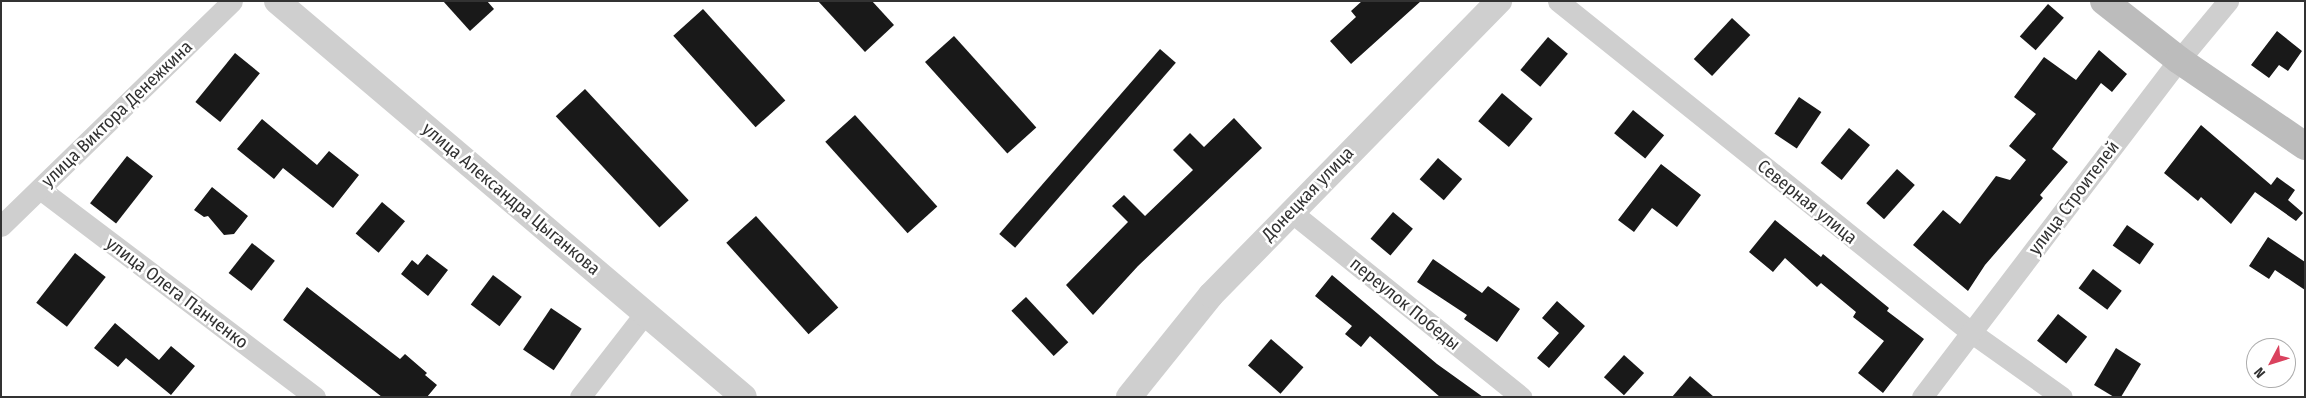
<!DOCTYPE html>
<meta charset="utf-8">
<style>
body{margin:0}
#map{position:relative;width:2306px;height:398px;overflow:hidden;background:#fff;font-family:"Fira Sans Condensed",sans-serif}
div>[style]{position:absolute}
.building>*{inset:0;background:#191919;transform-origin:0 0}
.minor>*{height:21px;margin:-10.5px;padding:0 10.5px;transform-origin:10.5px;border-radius:10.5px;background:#cfcfcf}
.tertiary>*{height:26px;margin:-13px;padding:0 13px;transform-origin:13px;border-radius:13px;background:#cfcfcf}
.secondary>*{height:28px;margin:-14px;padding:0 14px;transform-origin:14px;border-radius:14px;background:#bcbcbc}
span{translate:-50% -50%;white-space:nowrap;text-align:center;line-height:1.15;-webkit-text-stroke:5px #fff;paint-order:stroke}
.street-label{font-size:18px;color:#323232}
.frame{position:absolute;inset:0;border:2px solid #323232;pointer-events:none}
.north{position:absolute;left:2246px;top:338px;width:50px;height:50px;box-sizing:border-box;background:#fff;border:1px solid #adadad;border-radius:50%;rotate:230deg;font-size:14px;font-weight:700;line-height:20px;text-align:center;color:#323232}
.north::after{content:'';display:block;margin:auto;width:18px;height:22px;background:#da425e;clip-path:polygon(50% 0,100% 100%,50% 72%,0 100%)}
</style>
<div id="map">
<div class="building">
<i style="clip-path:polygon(443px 1px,487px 1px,494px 9px,470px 31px)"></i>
<i style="clip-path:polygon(818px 1px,872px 1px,894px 25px,865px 52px)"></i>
<i style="clip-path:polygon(1362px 1px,1421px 1px,1351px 64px,1330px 41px,1356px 17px,1351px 11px)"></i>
<i style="left:2048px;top:4px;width:21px;height:43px;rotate:41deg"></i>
<i style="left:703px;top:9px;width:123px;height:40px;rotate:48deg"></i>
<i style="left:1732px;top:18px;width:25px;height:56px;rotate:43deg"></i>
<i style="clip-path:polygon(2277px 31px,2302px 51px,2288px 71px,2279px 65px,2269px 78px,2251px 65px)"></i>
<i style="left:954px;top:36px;width:123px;height:39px;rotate:48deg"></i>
<i style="left:1548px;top:37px;width:26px;height:43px;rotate:40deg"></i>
<i style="left:1160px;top:49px;width:21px;height:245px;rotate:41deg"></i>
<i style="clip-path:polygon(2099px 50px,2127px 74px,2112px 92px,2101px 83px,2052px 149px,2068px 162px,2040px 195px,2043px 198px,1985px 265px,1968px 291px,1913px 245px,1943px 210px,1960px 224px,1996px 176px,2010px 180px,2026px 160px,2009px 146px,2036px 114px,2014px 97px,2044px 57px,2076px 80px)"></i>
<i style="left:235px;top:53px;width:32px;height:63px;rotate:39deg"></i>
<i style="left:585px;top:89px;width:152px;height:40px;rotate:47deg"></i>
<i style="left:1502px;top:93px;width:40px;height:37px;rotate:40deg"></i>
<i style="left:1799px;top:97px;width:27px;height:44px;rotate:34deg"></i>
<i style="left:1633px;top:110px;width:40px;height:30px;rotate:39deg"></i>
<i style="left:855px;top:115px;width:123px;height:40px;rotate:48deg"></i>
<i style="clip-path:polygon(1234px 118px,1262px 148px,1138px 266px,1093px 315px,1066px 285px,1128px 222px,1112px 206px,1124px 195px,1145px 216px,1193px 170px,1173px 150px,1190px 133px,1204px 147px)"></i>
<i style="clip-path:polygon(262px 119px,317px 165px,329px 151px,359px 175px,333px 208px,283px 168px,274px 179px,237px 149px)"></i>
<i style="clip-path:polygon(2201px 125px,2271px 185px,2277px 177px,2295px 190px,2288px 200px,2303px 213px,2296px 221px,2255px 192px,2231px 224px,2201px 197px,2198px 201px,2164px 173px)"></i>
<i style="left:1849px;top:128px;width:27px;height:45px;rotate:39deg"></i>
<i style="left:127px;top:156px;width:33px;height:60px;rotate:38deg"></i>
<i style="left:1438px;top:158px;width:32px;height:28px;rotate:41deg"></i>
<i style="clip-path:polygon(1661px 164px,1701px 195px,1677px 227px,1652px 208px,1634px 232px,1618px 220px)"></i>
<i style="left:1897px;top:169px;width:24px;height:46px;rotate:42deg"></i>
<i style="clip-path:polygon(212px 187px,248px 216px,234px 234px,224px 235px,208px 216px,204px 217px,194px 210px)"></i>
<i style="left:382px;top:202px;width:30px;height:41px;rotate:40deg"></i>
<i style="left:1393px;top:212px;width:26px;height:35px;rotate:40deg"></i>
<i style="left:756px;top:216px;width:123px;height:40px;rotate:48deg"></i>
<i style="clip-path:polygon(1775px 220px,1821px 257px,1823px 254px,1889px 308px,1887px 311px,1924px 339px,1883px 393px,1858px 373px,1884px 341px,1853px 317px,1856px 312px,1821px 283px,1817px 287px,1785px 258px,1773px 272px,1749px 252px)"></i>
<i style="left:2127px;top:225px;width:33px;height:25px;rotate:35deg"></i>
<i style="clip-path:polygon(2268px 237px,2305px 262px,2305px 290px,2275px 270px,2269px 279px,2249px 266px)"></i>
<i style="left:252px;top:243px;width:29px;height:38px;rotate:38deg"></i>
<i style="left:75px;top:253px;width:39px;height:63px;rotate:38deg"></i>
<i style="clip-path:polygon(427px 254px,448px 270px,428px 296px,401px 274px,412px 260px,418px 265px)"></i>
<i style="clip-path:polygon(1433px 259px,1482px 293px,1488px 286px,1520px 309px,1497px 342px,1464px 319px,1467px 315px,1417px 282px)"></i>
<i style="left:2093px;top:269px;width:36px;height:24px;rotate:37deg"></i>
<i style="left:493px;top:275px;width:36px;height:37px;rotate:37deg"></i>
<i style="clip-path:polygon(1332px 275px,1437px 364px,1483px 397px,1440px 397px,1370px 336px,1361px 347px,1345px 334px,1352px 326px,1315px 296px)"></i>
<i style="clip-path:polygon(307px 287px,400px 359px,405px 354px,427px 373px,425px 375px,437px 385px,427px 397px,382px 397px,283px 320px)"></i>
<i style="left:1026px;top:297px;width:62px;height:20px;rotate:47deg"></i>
<i style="clip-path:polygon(1557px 301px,1585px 326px,1549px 368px,1537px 358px,1559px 333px,1542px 318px)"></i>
<i style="left:551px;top:308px;width:37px;height:50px;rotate:34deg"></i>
<i style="left:2058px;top:314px;width:37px;height:34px;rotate:38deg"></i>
<i style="clip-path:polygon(115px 323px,159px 360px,171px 346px,195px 366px,171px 395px,126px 358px,118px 367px,94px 348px)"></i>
<i style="left:1271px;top:339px;width:43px;height:35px;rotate:41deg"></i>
<i style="clip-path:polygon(2116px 348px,2141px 364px,2121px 397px,2114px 397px,2094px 385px)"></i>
<i style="left:1624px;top:355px;width:27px;height:30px;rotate:42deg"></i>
<i style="clip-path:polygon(1690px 376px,1714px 397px,1672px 397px)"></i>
</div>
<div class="minor">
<i style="left:1558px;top:1px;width:531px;rotate:38.73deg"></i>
<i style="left:1972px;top:333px;width:110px;rotate:35.4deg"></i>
<i style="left:40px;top:189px;width:345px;rotate:37.1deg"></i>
<i style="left:1290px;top:211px;width:297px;rotate:38.8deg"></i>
<i style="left:1px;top:226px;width:322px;rotate:-44.2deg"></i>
<i style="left:580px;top:397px;width:108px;rotate:-52.2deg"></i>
<i style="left:1922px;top:397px;width:424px;rotate:-52.7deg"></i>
<i style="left:2179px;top:60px;width:77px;rotate:-50.3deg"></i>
</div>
<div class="tertiary">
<i style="left:277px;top:1px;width:612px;rotate:40.3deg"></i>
<i style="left:1129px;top:397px;width:131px;rotate:-51.2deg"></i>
<i style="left:1211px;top:295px;width:412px;rotate:-45.6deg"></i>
</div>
<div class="secondary">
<i style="left:2104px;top:1px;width:95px;rotate:38.2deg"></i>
<i style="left:2179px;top:60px;width:153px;rotate:34.3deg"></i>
</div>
<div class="street-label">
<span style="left:117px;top:114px;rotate:-44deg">улица Виктора Денежкина</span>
<span style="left:1308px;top:194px;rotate:-46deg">Донецкая улица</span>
<span style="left:2074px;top:198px;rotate:-53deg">улица Строителей</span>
<span style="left:511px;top:199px;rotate:40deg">улица Александра Цыганкова</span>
<span style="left:1807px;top:202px;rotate:39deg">Северная улица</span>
<span style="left:177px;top:293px;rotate:37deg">улица Олега Панченко</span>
<span style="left:1405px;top:304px;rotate:39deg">переулок Победы</span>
</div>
<div class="frame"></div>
<div class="north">N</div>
</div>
